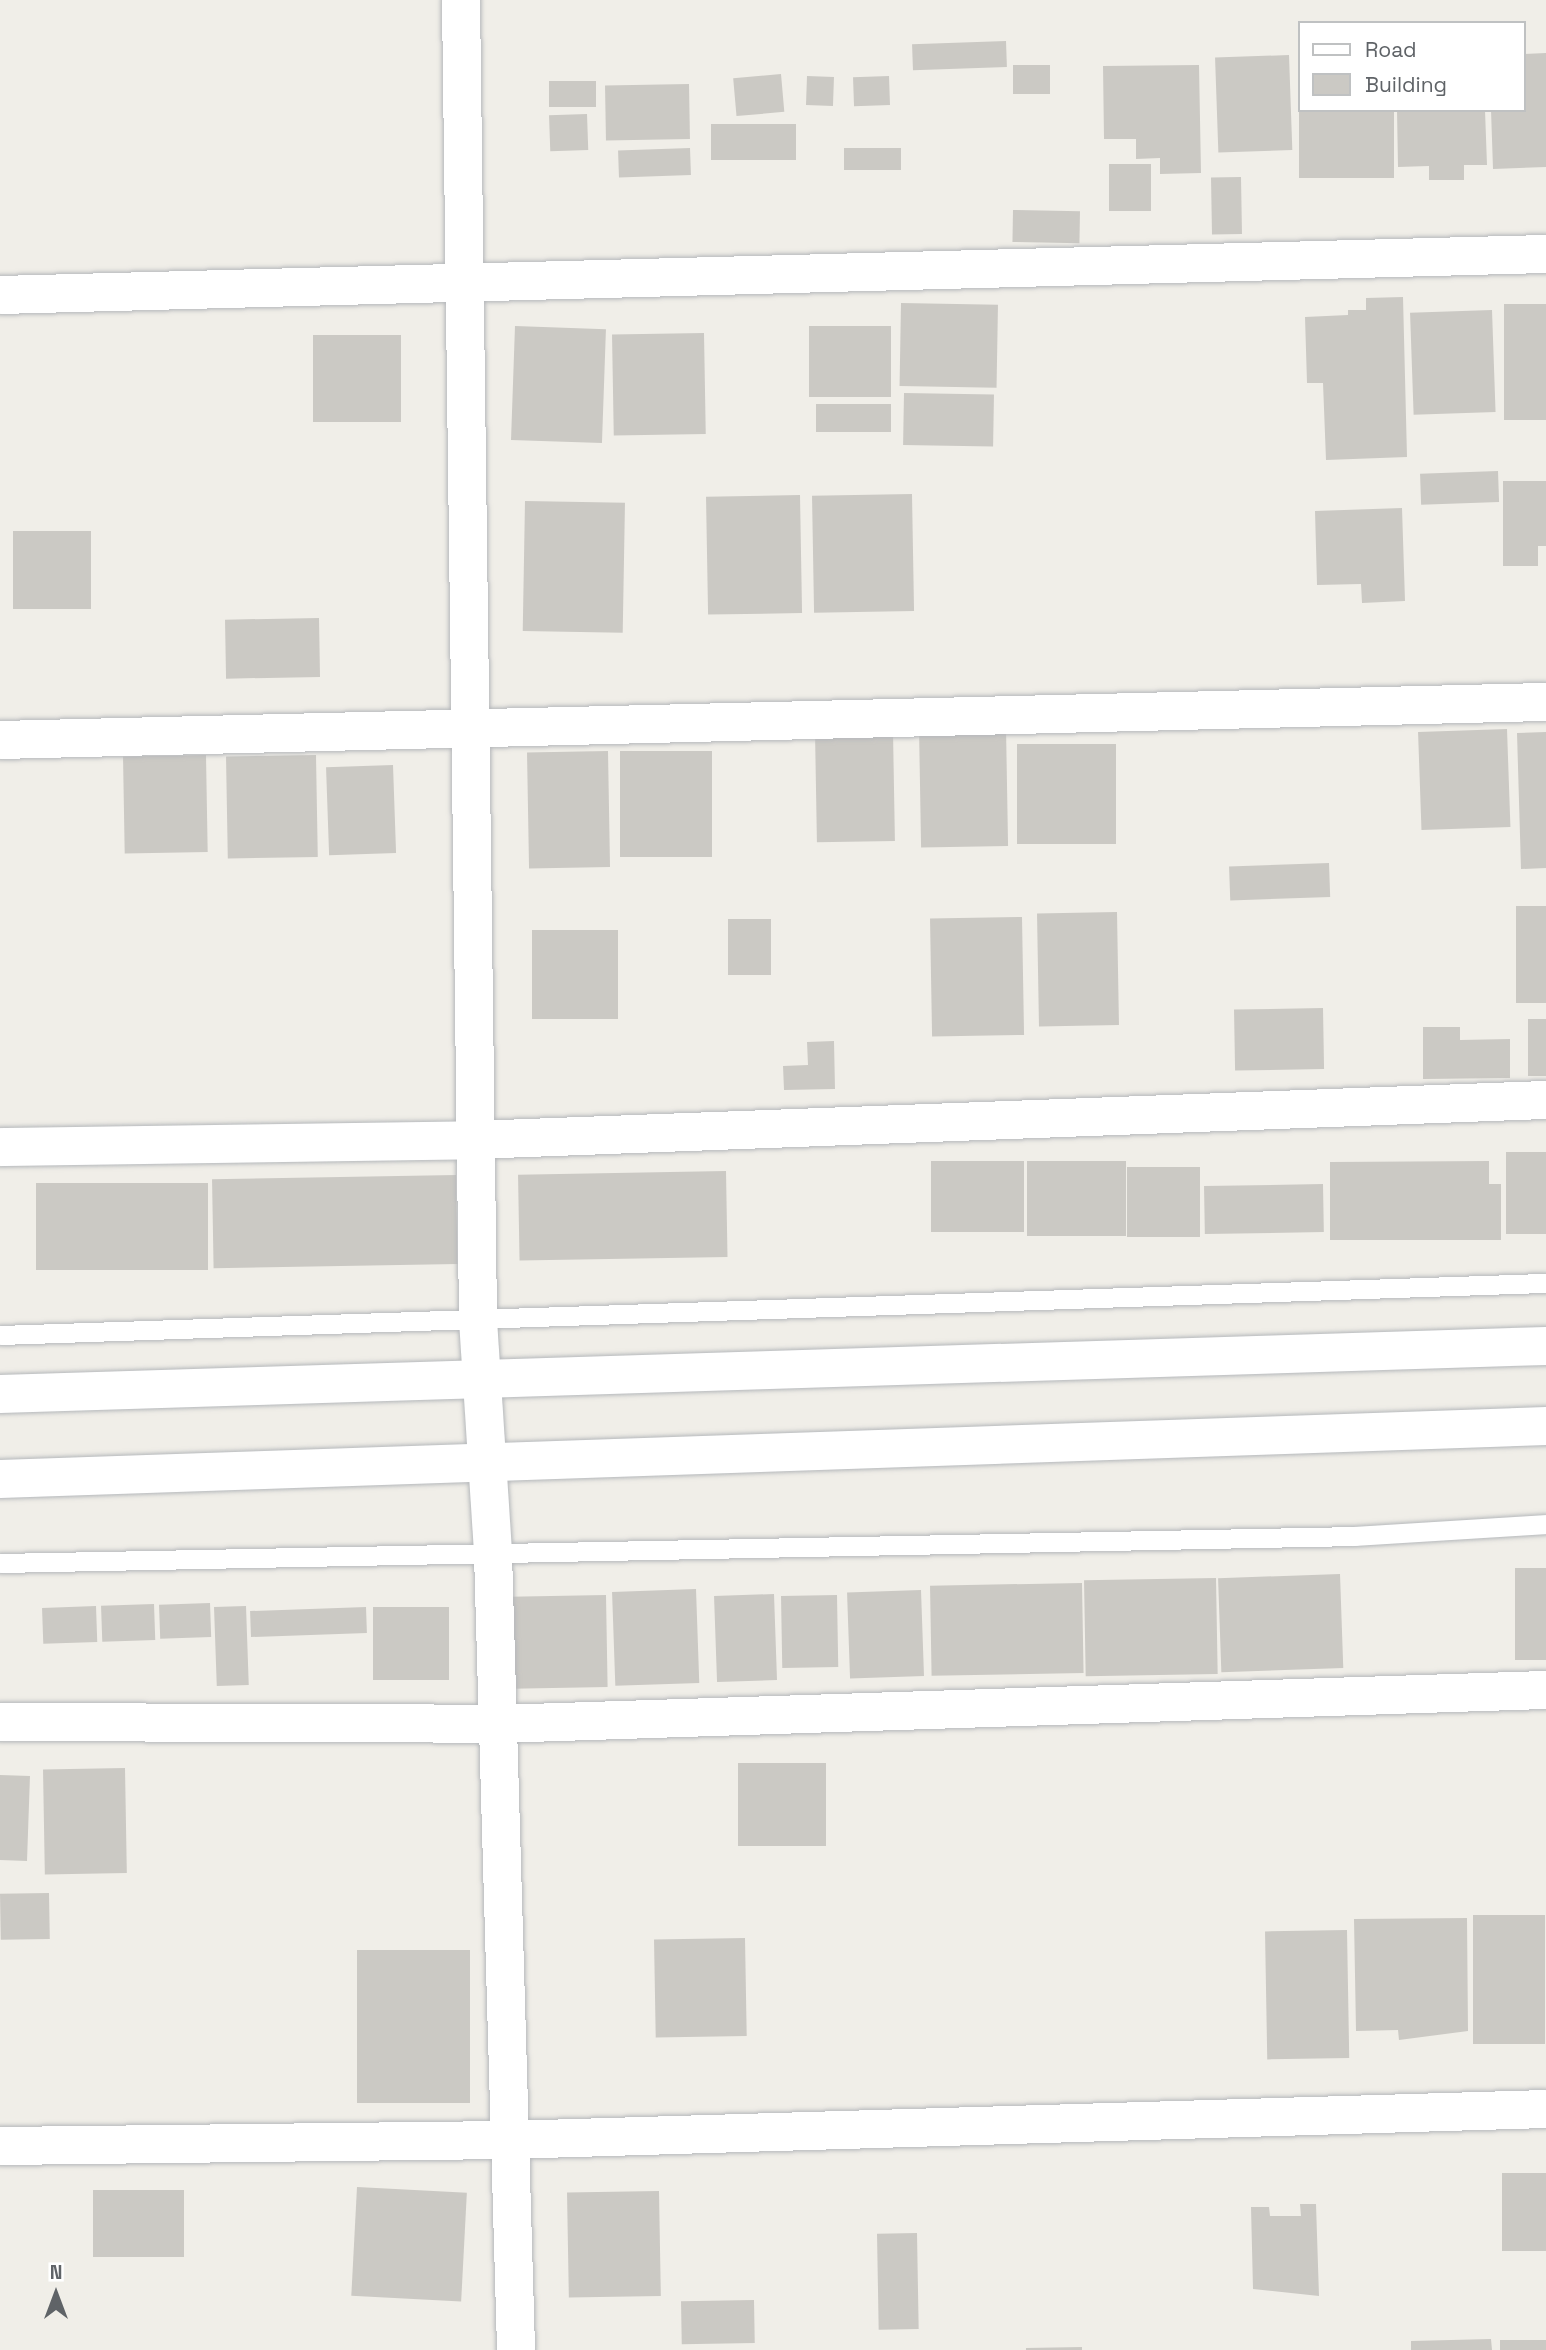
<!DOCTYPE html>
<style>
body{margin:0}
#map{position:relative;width:1546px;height:2350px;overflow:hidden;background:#f0eee8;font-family:"Space Grotesk",sans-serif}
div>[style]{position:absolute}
.building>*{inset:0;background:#cbc9c4;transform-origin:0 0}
.roads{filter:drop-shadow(0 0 2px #b5b8bb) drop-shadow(0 0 2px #b5b8bb)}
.lane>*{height:19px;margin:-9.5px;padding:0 9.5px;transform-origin:9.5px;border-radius:9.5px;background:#fff}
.street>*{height:38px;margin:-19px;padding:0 19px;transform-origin:19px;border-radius:19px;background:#fff}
.secondary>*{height:38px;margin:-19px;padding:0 19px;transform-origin:19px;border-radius:19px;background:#fff}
span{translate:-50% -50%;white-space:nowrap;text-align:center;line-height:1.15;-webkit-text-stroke:7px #fff;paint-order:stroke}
.legend{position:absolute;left:1298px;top:21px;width:228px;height:91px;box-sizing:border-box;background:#fff;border:2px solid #bfc1c2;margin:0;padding:9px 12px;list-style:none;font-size:21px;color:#5f6367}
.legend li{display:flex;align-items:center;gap:14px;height:35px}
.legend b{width:35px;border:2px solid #bfc1c2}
.north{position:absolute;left:21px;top:2259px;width:70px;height:70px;-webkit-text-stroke:5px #fff;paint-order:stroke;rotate:0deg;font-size:19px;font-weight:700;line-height:28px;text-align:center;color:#5f6367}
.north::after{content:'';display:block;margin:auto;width:24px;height:32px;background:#5f6367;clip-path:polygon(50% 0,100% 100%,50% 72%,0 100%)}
</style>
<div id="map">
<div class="building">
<i style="left:1006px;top:41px;width:26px;height:94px;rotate:88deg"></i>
<i style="clip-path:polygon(1546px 53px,1546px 167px,1493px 169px,1491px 110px,1523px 110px,1523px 54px)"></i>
<i style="left:1289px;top:55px;width:95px;height:74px;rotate:88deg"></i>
<i style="left:1013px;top:65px;width:37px;height:29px"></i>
<i style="clip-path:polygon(1199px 65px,1201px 173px,1160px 174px,1160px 158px,1136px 159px,1136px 139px,1104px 139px,1103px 66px)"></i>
<i style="left:781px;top:74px;width:38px;height:48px;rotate:85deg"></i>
<i style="left:807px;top:76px;width:27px;height:29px;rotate:2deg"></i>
<i style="left:889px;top:76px;width:29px;height:36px;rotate:88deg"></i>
<i style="left:549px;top:81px;width:47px;height:26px"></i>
<i style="left:689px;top:84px;width:55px;height:84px;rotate:89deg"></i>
<i style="left:1299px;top:110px;width:95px;height:68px"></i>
<i style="clip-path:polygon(1397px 110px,1485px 110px,1487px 165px,1464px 165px,1464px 180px,1429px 180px,1429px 166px,1398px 167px)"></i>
<i style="left:587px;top:114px;width:36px;height:38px;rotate:88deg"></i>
<i style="left:711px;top:124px;width:85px;height:36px"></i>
<i style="left:690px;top:148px;width:27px;height:72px;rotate:88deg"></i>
<i style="left:844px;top:148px;width:57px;height:22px"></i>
<i style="left:1109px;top:164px;width:42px;height:47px"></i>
<i style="left:1241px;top:177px;width:57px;height:30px;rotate:89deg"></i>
<i style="left:1013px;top:210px;width:67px;height:32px;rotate:1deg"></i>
<i style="clip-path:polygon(1403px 297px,1407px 457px,1326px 460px,1323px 383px,1307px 383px,1305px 317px,1348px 315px,1348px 310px,1366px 310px,1366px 298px)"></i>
<i style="left:901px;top:303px;width:97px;height:83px;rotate:1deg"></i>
<i style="left:1546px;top:304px;width:116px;height:42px;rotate:90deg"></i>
<i style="left:1492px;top:310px;width:102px;height:82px;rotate:88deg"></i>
<i style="left:515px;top:326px;width:91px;height:114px;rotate:2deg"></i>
<i style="left:809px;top:326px;width:82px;height:71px"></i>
<i style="left:704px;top:333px;width:101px;height:92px;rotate:89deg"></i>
<i style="left:313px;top:335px;width:88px;height:87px"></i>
<i style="left:904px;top:393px;width:90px;height:52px;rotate:1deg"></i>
<i style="left:816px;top:404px;width:75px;height:28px"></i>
<i style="left:1498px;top:471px;width:31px;height:78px;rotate:88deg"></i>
<i style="clip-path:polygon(1503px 481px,1546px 481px,1546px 546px,1538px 546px,1538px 566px,1503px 566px)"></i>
<i style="left:912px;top:494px;width:117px;height:100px;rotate:89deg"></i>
<i style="left:800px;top:495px;width:118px;height:94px;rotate:89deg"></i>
<i style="left:525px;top:501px;width:100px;height:130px;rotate:1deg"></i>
<i style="clip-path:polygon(1402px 508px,1405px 601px,1362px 603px,1361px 584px,1317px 585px,1315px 511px)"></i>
<i style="left:13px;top:531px;width:78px;height:78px"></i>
<i style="left:319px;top:618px;width:59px;height:94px;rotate:89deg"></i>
<i style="left:1006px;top:727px;width:119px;height:87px;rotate:89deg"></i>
<i style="left:1507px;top:729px;width:98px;height:89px;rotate:88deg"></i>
<i style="left:893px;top:731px;width:110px;height:78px;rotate:89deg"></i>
<i style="clip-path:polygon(1546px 732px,1546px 868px,1521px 869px,1517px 733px)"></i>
<i style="left:1017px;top:744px;width:99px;height:100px"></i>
<i style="left:608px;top:751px;width:116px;height:81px;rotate:89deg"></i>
<i style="left:620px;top:751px;width:92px;height:106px"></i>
<i style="left:206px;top:755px;width:97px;height:83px;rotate:89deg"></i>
<i style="left:316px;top:755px;width:102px;height:90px;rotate:89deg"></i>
<i style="left:393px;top:765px;width:88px;height:67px;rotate:88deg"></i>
<i style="left:1329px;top:863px;width:34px;height:100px;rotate:88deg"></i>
<i style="left:1546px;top:906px;width:97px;height:30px;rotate:90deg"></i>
<i style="left:1117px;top:912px;width:113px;height:80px;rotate:89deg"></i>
<i style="left:1022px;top:917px;width:118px;height:92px;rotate:89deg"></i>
<i style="left:728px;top:919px;width:43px;height:56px"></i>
<i style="left:532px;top:930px;width:86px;height:89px"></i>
<i style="left:1323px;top:1008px;width:61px;height:89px;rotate:89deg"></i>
<i style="left:1528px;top:1019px;width:18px;height:57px"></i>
<i style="clip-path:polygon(1423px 1027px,1460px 1027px,1460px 1040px,1510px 1039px,1510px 1078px,1423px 1079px)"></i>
<i style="clip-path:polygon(834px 1041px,835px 1089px,784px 1090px,783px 1066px,808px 1065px,807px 1042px)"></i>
<i style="left:1546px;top:1152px;width:82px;height:40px;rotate:90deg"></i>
<i style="left:931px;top:1161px;width:93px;height:71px"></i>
<i style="left:1027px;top:1161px;width:99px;height:75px"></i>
<i style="clip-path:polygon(1489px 1161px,1489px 1184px,1501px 1184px,1501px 1240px,1330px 1240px,1330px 1162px)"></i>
<i style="left:1200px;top:1167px;width:70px;height:73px;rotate:90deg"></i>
<i style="left:726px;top:1171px;width:86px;height:208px;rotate:89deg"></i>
<i style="left:456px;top:1175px;width:89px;height:244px;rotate:89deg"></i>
<i style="left:208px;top:1183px;width:87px;height:172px;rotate:90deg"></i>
<i style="left:1323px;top:1184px;width:48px;height:119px;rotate:89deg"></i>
<i style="left:1515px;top:1568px;width:31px;height:92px"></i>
<i style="left:1340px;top:1574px;width:94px;height:122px;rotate:88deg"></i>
<i style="left:1216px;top:1578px;width:96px;height:132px;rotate:89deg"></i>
<i style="left:1082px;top:1583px;width:90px;height:152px;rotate:89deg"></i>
<i style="left:696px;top:1589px;width:94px;height:84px;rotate:88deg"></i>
<i style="left:921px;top:1590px;width:86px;height:74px;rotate:88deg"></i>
<i style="left:774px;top:1594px;width:86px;height:60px;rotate:88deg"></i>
<i style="left:606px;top:1595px;width:92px;height:96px;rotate:89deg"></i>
<i style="left:837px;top:1595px;width:72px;height:56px;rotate:89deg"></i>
<i style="left:210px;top:1603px;width:34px;height:51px;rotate:88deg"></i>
<i style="left:154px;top:1604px;width:36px;height:53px;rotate:88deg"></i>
<i style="left:96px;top:1606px;width:36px;height:54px;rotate:88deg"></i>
<i style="left:246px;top:1606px;width:79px;height:32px;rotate:88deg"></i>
<i style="left:366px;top:1607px;width:26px;height:116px;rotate:88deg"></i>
<i style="left:373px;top:1607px;width:76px;height:73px"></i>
<i style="left:826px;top:1763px;width:83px;height:88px;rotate:90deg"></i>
<i style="left:125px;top:1768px;width:105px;height:82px;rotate:89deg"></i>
<i style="left:0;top:1775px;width:30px;height:85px;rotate:2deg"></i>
<i style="left:49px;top:1893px;width:46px;height:49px;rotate:89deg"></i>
<i style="left:1545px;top:1915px;width:129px;height:72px;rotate:90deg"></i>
<i style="clip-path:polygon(1467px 1918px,1468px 2031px,1399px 2040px,1398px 2030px,1356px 2031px,1354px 1919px)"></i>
<i style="left:1347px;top:1930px;width:128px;height:82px;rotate:89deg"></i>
<i style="left:745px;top:1938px;width:98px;height:91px;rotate:89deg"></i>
<i style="left:470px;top:1950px;width:153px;height:113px;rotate:90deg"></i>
<i style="left:1546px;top:2173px;width:78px;height:44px;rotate:90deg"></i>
<i style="left:357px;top:2187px;width:110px;height:109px;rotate:3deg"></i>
<i style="left:93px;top:2190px;width:91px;height:67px"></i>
<i style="left:659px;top:2191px;width:105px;height:92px;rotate:89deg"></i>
<i style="clip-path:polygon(1300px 2204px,1316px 2204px,1319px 2296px,1253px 2289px,1251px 2207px,1269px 2207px,1270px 2216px,1301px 2216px)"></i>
<i style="left:917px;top:2233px;width:96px;height:40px;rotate:89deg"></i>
<i style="left:754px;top:2300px;width:43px;height:73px;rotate:89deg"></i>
<i style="clip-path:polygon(1491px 2339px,1492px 2350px,1411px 2350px,1411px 2341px)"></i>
<i style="left:1546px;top:2340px;width:10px;height:46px;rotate:90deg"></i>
<i style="clip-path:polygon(1082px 2347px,1082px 2350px,1026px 2350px,1026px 2348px)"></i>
</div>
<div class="roads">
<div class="lane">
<i style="left:0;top:1335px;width:1547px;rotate:-1.93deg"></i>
<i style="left:0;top:1563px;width:1355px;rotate:-1.14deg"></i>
<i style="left:1355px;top:1536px;width:191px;rotate:-3.6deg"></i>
</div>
<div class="street">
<i style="left:461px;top:0;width:1320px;rotate:89.26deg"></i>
<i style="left:478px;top:1320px;width:234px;rotate:86.3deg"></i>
<i style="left:493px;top:1554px;width:796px;rotate:88.34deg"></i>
<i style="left:0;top:295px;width:1547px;rotate:-1.52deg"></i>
<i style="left:0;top:740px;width:1546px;rotate:-1.41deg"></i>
<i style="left:0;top:1147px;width:474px;rotate:-0.8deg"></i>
<i style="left:474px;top:1140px;width:1073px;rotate:-2.14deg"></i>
<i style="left:0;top:1722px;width:498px;rotate:0.2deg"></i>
<i style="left:498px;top:1724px;width:1049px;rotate:-1.86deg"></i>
<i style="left:0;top:2146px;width:508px;rotate:-0.68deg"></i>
<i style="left:508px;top:2140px;width:1038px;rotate:-1.71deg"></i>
</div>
<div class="secondary">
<i style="left:0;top:1394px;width:1547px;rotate:-1.78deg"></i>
<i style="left:0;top:1479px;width:1547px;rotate:-1.96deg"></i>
</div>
</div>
<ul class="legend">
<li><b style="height:9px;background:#fff"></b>Road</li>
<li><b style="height:19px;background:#cbc9c4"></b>Building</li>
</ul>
<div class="north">N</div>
</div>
